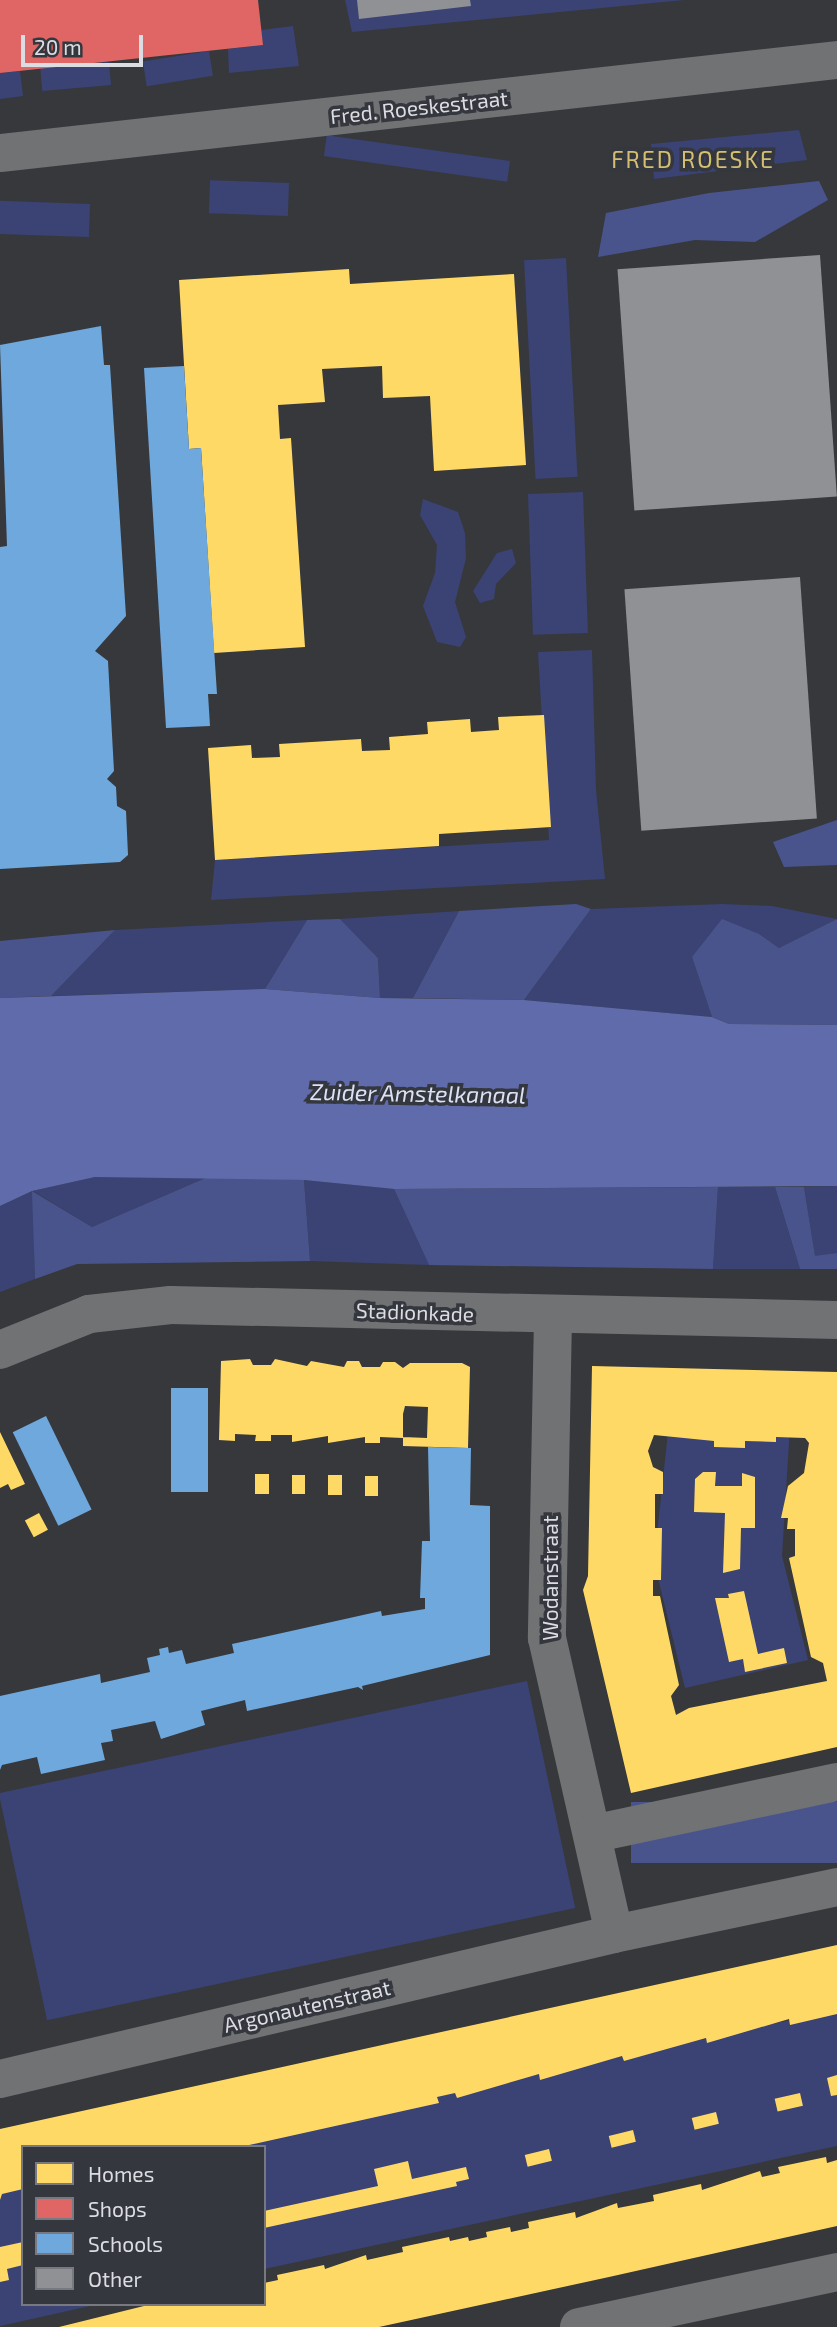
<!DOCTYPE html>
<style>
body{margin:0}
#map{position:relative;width:837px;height:2327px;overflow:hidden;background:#37383c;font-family:"Exo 2",sans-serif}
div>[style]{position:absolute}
.green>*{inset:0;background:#3a4374;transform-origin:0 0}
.forest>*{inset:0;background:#49548d;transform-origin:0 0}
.water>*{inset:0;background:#5f6baa}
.homes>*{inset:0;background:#ffd966;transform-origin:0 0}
.shops>*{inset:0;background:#e06666}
.schools>*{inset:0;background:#6fa8dc;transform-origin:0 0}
.building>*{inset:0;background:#909194;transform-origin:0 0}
.minor>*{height:38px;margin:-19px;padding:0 19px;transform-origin:19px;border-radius:19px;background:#717274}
span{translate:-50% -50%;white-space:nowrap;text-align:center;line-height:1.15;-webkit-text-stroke:7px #35373e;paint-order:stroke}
.street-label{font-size:21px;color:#dcdde2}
.neighbourhood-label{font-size:23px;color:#d3be71;letter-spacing:2px}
.water-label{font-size:23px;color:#dce1f5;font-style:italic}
.legend{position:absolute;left:21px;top:2145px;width:245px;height:161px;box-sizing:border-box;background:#35373e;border:2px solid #787980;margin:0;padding:9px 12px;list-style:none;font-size:21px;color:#dcdde2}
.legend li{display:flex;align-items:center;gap:14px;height:35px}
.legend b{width:35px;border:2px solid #787980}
.scale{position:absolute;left:21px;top:35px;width:122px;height:32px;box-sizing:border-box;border:4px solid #dcdde2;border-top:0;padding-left:9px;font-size:21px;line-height:24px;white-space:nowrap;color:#dcdde2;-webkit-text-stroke:5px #35373e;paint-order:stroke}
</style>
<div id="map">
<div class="green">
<i style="clip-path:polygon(345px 0,684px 0,352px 32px)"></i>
<i style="clip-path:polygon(293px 26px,299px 66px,229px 73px,228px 49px,263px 45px,261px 30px)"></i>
<i style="left:209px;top:51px;width:25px;height:67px;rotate:81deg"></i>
<i style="left:109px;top:62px;width:23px;height:69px;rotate:85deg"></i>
<i style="clip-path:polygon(20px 71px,23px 96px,0 99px,0 73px)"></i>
<i style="clip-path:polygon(799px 130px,807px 160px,654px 179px,651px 144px)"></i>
<i style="left:510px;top:161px;width:21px;height:185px;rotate:98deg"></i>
<i style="left:289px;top:183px;width:33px;height:79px;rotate:92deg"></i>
<i style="left:90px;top:204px;width:33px;height:91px;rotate:92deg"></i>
<i style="left:566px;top:258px;width:219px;height:42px;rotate:87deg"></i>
<i style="left:583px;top:492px;width:141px;height:55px;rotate:88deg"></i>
<i style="clip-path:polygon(423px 499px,458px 512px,465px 533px,466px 558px,455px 602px,466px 637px,460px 647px,437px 642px,423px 606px,435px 573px,437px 545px,420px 515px)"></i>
<i style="clip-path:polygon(512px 549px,516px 563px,496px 584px,494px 599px,480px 603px,473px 591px,497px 553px)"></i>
<i style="clip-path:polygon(592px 650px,596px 790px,605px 879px,211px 900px,215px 860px,549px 840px,538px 652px)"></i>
<i style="clip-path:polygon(722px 904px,772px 906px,837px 919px,779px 948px,759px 934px,692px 957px,712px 1017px,524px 1000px,591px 909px)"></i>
<i style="clip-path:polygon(459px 911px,413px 998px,380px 998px,378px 958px,340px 919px)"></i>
<i style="clip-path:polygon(307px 920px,265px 989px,51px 996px,115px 930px)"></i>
<i style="clip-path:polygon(210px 1176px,92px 1227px,33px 1191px,35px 1279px,0 1292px,0 1206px,32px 1191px,95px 1177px)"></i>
<i style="clip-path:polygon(304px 1180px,394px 1189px,429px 1265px,310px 1261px)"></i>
<i style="clip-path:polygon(837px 1186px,837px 1253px,815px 1257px,804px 1187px)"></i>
<i style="clip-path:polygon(718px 1187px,775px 1187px,800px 1269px,713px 1269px)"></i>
<i style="clip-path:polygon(669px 1423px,790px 1426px,782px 1556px,808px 1660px,685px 1688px,654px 1562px)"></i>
<i style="left:527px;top:1681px;width:232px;height:540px;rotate:78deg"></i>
<i style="clip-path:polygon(837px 2010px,837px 2146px,264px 2269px,264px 2147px,200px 2147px)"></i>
<i style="clip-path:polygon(23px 2185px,23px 2304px,99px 2304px,0 2326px,0 2190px)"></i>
</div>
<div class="forest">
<i style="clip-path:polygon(819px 181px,828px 200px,755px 242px,695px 240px,598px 257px,606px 213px,709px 193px)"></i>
<i style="clip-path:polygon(837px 820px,837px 865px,784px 867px,773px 842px)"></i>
<i style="clip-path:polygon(576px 904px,591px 909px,524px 1000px,413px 998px,459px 911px)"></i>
<i style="clip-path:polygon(340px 919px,378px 958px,380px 998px,265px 989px,307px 920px)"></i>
<i style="clip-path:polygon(722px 919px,759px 934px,779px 948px,837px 919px,837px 1025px,729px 1024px,712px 1017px,692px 957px)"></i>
<i style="clip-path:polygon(115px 930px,51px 996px,0 998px,0 941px)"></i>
<i style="clip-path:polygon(210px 1176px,304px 1180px,310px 1261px,77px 1264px,35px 1279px,32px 1191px,92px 1227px)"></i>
<i style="clip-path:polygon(718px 1187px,713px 1269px,429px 1265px,394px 1189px)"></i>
<i style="clip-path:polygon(775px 1187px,804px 1187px,815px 1256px,837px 1253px,837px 1269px,800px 1269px)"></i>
<i style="left:837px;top:1802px;width:61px;height:206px;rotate:90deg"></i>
</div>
<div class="water">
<i style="clip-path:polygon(265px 989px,380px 998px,524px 1000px,712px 1017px,729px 1024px,837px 1025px,837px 1186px,394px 1189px,304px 1180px,95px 1177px,32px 1191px,0 1206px,0 998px)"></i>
</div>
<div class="homes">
<i style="clip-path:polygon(349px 269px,350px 284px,514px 274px,526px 465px,434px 471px,430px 396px,383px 398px,382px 366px,322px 369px,325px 402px,278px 405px,280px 439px,291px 438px,305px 647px,214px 653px,201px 448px,189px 449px,179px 280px)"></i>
<i style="clip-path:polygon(544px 715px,551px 827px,439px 834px,439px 846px,215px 860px,208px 748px,251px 745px,252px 758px,280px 757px,279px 744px,361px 739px,362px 751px,390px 750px,389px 737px,428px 734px,427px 722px,470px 719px,471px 732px,499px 730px,498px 717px)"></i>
<i style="clip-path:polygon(250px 1359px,253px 1365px,271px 1365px,275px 1359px,307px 1366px,311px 1361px,344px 1367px,347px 1361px,359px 1361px,362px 1367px,380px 1367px,383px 1362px,395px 1362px,403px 1368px,410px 1363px,462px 1363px,470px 1367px,468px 1448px,403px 1446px,403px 1437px,427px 1438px,428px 1407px,405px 1406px,403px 1414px,403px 1438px,380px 1437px,380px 1443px,365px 1443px,365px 1437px,328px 1443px,328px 1436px,292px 1442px,292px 1435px,271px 1435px,271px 1441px,255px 1441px,256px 1435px,235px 1434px,235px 1441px,219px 1440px,221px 1361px)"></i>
<i style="clip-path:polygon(evenodd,592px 1366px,837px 1372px,837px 1747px,631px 1793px,583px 1590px,588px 1576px,592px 1366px,654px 1435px,714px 1441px,714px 1447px,745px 1448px,745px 1441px,776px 1442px,776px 1437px,805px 1438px,809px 1443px,804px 1473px,788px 1486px,781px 1518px,788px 1518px,787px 1529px,795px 1529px,795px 1556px,789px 1558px,811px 1657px,823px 1663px,827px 1681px,689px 1708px,676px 1715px,671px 1696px,679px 1685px,660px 1596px,653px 1596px,653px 1580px,661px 1580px,662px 1528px,655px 1528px,655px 1494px,663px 1494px,663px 1472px,653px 1467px,648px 1451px,654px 1435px)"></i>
<i style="clip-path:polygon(0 1432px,25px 1484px,11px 1490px,8px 1484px,0 1488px)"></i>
<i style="clip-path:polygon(703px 1472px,716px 1472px,715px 1486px,742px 1486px,742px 1473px,755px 1477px,755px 1528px,741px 1528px,740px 1569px,723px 1573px,725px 1513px,694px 1512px,695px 1479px)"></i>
<i style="left:255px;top:1474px;width:14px;height:20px"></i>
<i style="left:292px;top:1475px;width:13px;height:19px"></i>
<i style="left:328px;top:1475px;width:14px;height:20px"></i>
<i style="left:365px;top:1476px;width:13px;height:20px"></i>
<i style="left:39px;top:1513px;width:19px;height:16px;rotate:62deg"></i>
<i style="clip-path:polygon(744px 1591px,758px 1654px,784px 1648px,787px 1663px,745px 1672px,743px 1659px,729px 1662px,715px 1598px,729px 1598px,728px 1594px)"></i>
<i style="clip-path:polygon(837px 1945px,837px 2014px,790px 2025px,789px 2019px,707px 2043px,706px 2038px,624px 2061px,622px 2056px,540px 2080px,539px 2074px,457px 2098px,455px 2093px,437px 2097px,439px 2103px,240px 2147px,23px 2147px,23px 2189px,2px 2194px,0 2200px,0 2129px)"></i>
<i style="clip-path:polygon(837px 2075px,837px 2095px,831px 2096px,827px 2078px)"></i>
<i style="left:800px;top:2093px;width:13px;height:26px;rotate:77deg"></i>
<i style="left:716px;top:2112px;width:12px;height:25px;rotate:76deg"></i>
<i style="left:633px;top:2130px;width:12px;height:25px;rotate:76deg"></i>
<i style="left:549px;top:2149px;width:12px;height:25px;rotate:76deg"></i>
<i style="clip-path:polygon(826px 2157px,827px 2163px,837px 2160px,837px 2226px,609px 2277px,379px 2327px,59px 2327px,152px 2304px,264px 2304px,264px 2283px,278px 2280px,277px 2275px,324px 2265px,325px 2269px,366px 2255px,367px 2260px,403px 2252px,402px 2247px,449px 2237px,450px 2241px,468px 2237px,469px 2241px,487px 2237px,486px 2232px,510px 2227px,511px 2232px,529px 2228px,528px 2222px,575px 2212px,576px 2218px,617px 2203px,618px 2208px,654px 2201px,653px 2195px,701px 2184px,702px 2190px,760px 2171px,762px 2177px,780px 2173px,778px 2167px)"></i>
<i style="clip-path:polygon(408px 2161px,412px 2179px,466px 2167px,469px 2179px,456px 2182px,457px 2186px,264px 2228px,264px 2211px,378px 2186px,374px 2169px)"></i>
<i style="clip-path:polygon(23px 2242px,23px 2265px,7px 2269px,9px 2280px,0 2282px,0 2247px)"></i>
</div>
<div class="shops">
<i style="clip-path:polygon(0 0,258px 0,263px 45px,0 73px)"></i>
</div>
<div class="schools">
<i style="clip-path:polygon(101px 326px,104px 365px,110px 365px,126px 616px,95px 651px,108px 661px,114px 771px,107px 779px,116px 787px,117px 806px,126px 811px,128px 855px,120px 862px,0 869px,0 547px,7px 546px,0 345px)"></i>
<i style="clip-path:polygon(184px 366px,189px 449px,201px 448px,217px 694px,208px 694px,210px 726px,166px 728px,144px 368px)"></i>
<i style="left:171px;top:1388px;width:37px;height:104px"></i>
<i style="left:46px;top:1416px;width:104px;height:37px;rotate:64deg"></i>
<i style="clip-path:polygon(428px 1447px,471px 1448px,470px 1505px,490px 1506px,490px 1655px,362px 1686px,363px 1690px,358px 1687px,247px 1711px,245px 1700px,201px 1711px,205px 1725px,161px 1739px,155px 1721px,111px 1730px,113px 1741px,101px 1743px,105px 1760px,41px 1774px,37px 1757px,2px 1765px,0 1770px,0 1696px,100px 1674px,101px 1683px,150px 1672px,147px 1658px,160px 1655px,159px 1649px,168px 1647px,169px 1653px,182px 1650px,186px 1664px,234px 1653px,232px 1644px,381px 1611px,382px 1616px,425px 1609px,425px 1598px,420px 1598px,422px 1541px,430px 1541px)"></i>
</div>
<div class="building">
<i style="clip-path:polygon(357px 0,470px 0,471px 6px,359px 19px)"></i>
<i style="left:820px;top:255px;width:242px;height:203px;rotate:86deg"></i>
<i style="left:800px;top:577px;width:242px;height:176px;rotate:86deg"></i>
</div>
<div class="minor">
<i style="left:0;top:153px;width:842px;rotate:-6.34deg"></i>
<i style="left:553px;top:1317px;width:321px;rotate:91.1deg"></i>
<i style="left:547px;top:1638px;width:303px;rotate:77.2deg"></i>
<i style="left:0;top:1350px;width:96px;rotate:-22deg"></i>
<i style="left:89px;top:1314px;width:82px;rotate:-6.3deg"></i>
<i style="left:171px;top:1305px;width:666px;rotate:1.29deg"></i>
<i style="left:592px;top:1834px;width:250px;rotate:-12deg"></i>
<i style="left:0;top:2079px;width:631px;rotate:-13.29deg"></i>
<i style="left:614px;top:1934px;width:228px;rotate:-11.9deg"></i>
<i style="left:579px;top:2327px;width:264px;rotate:-12deg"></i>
</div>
<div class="street-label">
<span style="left:419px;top:107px;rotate:-6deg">Fred. Roeskestraat</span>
<span style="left:415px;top:1312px;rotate:2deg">Stadionkade</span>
<span style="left:550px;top:1578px;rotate:-90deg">Wodanstraat</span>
<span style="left:307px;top:2006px;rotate:-13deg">Argonautenstraat</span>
</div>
<div class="neighbourhood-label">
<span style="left:693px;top:159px">FRED ROESKE</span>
</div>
<div class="water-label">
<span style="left:418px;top:1093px;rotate:1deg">Zuider Amstelkanaal</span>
</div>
<ul class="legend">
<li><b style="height:19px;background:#ffd966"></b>Homes</li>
<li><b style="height:19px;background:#e06666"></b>Shops</li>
<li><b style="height:19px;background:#6fa8dc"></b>Schools</li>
<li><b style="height:19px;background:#909194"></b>Other</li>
</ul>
<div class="scale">20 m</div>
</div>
